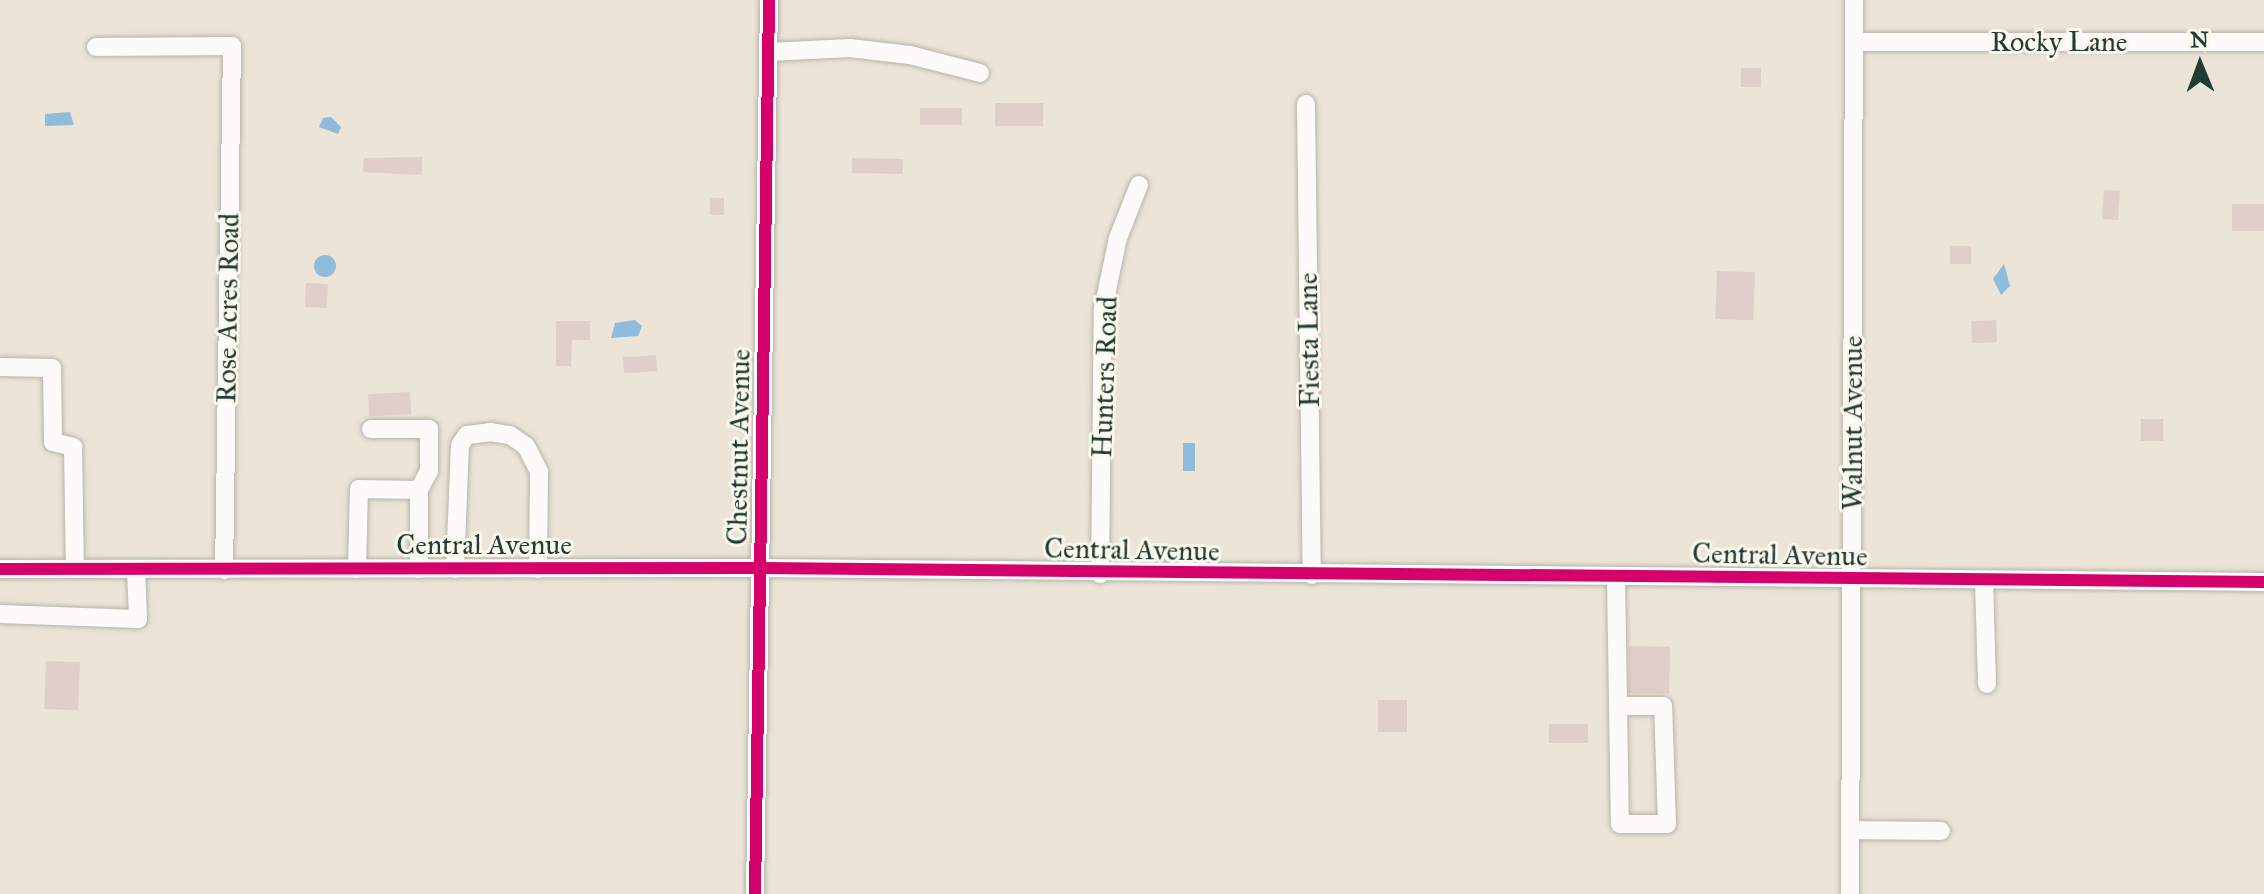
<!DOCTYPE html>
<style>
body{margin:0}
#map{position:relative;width:2264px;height:894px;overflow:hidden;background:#ebe4d7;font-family:"IM FELL Great Primer",serif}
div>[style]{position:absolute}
.water>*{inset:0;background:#8fbcdb;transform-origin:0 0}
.round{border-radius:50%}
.building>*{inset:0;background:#e0cfc8;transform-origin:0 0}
.roads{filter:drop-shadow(0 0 2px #b6b4ab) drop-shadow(0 0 2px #b6b4ab)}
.minor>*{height:18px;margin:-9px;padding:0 9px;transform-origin:9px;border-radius:9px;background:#fcfbf9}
.cycleway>*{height:12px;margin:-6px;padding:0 6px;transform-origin:6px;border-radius:6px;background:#d6006c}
span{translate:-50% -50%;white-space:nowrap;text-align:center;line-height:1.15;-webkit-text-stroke:6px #fbf7ec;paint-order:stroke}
.street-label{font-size:28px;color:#1f3d34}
.north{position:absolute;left:2160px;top:24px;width:80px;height:80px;-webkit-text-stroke:6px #fbf7ec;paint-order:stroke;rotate:359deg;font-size:22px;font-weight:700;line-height:32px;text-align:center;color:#1f3d34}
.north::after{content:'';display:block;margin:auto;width:28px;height:36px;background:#1f3d34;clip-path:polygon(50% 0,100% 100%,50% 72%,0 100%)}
</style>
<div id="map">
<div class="water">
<i style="clip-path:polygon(70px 112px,74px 125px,45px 126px,45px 114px)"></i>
<i style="clip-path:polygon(331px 117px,341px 127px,338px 134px,319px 127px,323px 118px)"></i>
<i class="round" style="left:314px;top:255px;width:22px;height:22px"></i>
<i style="clip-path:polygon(2004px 264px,2010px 286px,2001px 295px,1993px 279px)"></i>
<i style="clip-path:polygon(635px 320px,642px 326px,638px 336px,611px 338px,615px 323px)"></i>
<i style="left:1183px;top:443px;width:12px;height:28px"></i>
</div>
<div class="building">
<i style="left:1741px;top:68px;width:20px;height:19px"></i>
<i style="left:995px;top:103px;width:48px;height:23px"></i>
<i style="left:962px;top:108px;width:17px;height:42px;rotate:90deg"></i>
<i style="clip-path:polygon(422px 157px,422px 175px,363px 172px,364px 158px)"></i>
<i style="left:852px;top:158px;width:51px;height:15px;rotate:1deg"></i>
<i style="left:2104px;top:190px;width:16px;height:29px;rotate:4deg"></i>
<i style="left:710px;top:198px;width:14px;height:17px"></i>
<i style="left:2264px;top:204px;width:27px;height:32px;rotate:90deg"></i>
<i style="left:1950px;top:246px;width:21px;height:18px"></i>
<i style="left:1717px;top:271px;width:38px;height:48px;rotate:2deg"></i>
<i style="left:306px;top:283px;width:22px;height:24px;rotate:3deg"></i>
<i style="left:1996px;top:320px;width:22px;height:25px;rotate:87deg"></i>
<i style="clip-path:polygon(556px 321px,590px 321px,590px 340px,572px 340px,571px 366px,556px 366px)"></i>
<i style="left:656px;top:355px;width:16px;height:33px;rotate:86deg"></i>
<i style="left:410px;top:392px;width:22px;height:42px;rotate:87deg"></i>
<i style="left:2141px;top:419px;width:22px;height:22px"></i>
<i style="left:1629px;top:646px;width:41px;height:47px;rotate:1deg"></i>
<i style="left:46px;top:661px;width:34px;height:48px;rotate:2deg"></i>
<i style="left:1378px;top:700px;width:29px;height:32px"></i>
<i style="left:1549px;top:724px;width:39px;height:19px"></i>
</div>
<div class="roads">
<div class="minor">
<i style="left:1854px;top:42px;width:410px"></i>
<i style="left:96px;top:47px;width:136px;rotate:-0.4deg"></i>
<i style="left:232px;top:46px;width:524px;rotate:90.87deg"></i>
<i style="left:769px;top:52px;width:81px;rotate:-2.8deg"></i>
<i style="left:850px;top:48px;width:60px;rotate:6.7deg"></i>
<i style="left:910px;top:55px;width:72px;rotate:14.4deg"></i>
<i style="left:1306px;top:104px;width:471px;rotate:89.3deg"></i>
<i style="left:0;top:367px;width:52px;rotate:1.1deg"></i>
<i style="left:52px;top:368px;width:74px;rotate:89.2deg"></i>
<i style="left:53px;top:442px;width:21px;rotate:14deg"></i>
<i style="left:73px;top:447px;width:122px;rotate:89.1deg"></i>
<i style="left:371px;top:429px;width:58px"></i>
<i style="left:429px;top:429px;width:42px;rotate:90deg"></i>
<i style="left:429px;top:471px;width:21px;rotate:118deg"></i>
<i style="left:419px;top:490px;width:79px;rotate:90deg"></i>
<i style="left:0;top:569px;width:761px;rotate:-0.08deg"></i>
<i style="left:761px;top:568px;width:1503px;rotate:0.53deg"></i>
<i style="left:357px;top:569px;width:80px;rotate:-88.6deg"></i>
<i style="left:359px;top:489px;width:60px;rotate:1deg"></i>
<i style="left:455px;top:569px;width:124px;rotate:-87.7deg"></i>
<i style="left:460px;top:445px;width:12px;rotate:-55deg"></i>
<i style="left:467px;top:435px;width:23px;rotate:-7deg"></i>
<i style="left:490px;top:432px;width:20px;rotate:9deg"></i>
<i style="left:510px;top:435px;width:19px;rotate:35deg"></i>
<i style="left:526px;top:446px;width:29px;rotate:63deg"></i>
<i style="left:539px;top:472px;width:97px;rotate:90.6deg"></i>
<i style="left:1100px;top:574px;width:265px;rotate:-89.4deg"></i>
<i style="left:1103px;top:309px;width:73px;rotate:-78.1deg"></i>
<i style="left:1118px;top:238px;width:57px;rotate:-68.4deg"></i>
<i style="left:1616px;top:577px;width:247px;rotate:89.1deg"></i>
<i style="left:1620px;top:824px;width:47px"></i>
<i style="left:1667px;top:824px;width:118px;rotate:-91.9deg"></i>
<i style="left:1663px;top:706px;width:45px;rotate:180deg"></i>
<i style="left:1984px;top:581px;width:103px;rotate:88.3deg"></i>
<i style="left:0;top:614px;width:138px;rotate:2.1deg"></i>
<i style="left:138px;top:619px;width:50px;rotate:-92.3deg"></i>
<i style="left:1851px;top:830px;width:90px;rotate:0.6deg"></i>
<i style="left:755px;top:894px;width:894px;rotate:-89.1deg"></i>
<i style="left:1850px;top:894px;width:894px;rotate:-89.74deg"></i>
</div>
</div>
<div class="cycleway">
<i style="left:0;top:569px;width:761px;rotate:-0.08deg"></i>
<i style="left:761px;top:568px;width:1503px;rotate:0.53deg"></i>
<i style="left:755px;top:894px;width:894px;rotate:-89.1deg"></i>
</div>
<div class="street-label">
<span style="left:2059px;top:42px">Rocky Lane</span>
<span style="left:228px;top:308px;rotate:-89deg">Rose Acres Road</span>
<span style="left:1309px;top:340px;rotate:-91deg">Fiesta Lane</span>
<span style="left:1105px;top:377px;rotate:-88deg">Hunters Road</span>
<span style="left:1853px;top:423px;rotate:-90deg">Walnut Avenue</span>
<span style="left:739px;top:447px;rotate:-89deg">Chestnut Avenue</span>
<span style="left:484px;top:545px">Central Avenue</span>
<span style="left:1132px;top:550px;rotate:1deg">Central Avenue</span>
<span style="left:1780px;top:555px;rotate:1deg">Central Avenue</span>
</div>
<div class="north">N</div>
</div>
